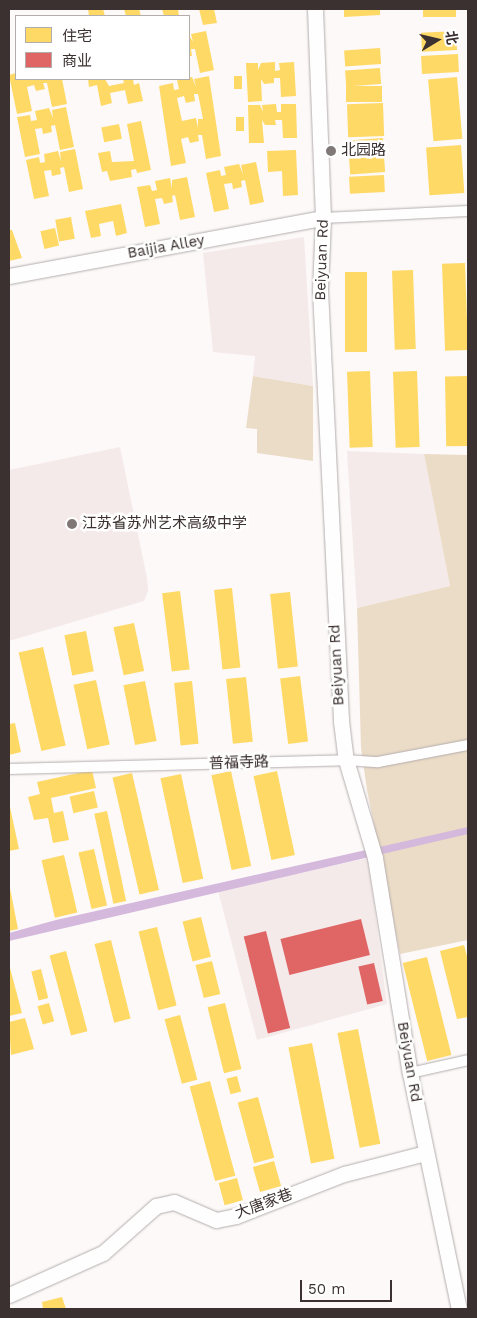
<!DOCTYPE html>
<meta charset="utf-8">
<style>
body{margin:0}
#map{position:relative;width:477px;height:1318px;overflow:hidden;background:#fdf9f9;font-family:"Work Sans","Noto Sans SC",sans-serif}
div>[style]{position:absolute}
.built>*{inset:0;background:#f5eaea}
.green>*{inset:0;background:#ebdcc7}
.water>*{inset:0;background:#d4b9dc}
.homes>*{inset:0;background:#ffd966;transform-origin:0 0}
.shops>*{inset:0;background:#e06666;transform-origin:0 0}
.roads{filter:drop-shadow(0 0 1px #b4adad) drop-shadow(0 0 1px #b4adad)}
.street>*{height:10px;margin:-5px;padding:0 5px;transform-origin:5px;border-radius:5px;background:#fffefe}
.secondary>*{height:15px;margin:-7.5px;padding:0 7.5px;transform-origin:7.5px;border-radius:7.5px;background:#fffefe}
.dots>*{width:14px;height:14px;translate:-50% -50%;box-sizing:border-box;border:2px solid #fff;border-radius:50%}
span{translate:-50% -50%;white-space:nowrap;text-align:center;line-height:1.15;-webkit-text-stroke:5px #fff;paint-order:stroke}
.poi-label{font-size:15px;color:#3c3131}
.left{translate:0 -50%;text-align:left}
.street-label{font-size:15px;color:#3c3131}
.frame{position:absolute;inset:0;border:10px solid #3c3131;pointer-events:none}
.legend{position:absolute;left:15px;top:15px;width:175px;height:65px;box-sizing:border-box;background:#fff;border:1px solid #b1adad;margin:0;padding:6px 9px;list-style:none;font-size:15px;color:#3c3131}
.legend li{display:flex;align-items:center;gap:10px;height:25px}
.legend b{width:25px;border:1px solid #b1adad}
.north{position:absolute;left:412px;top:15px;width:50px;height:50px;-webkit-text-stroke:4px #fff;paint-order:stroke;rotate:81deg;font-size:14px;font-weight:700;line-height:20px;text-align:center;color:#3c3131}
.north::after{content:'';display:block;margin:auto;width:18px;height:22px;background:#3c3131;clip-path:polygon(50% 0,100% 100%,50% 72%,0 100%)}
.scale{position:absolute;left:300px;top:1280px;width:92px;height:22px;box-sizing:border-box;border:2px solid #3c3131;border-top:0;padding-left:6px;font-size:15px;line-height:18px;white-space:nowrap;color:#3c3131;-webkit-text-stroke:4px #fff;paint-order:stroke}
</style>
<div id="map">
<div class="built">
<i style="clip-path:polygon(304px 237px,313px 386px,253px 376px,255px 356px,213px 352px,203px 253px)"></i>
<i style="clip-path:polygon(120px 447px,147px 578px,148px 591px,144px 601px,9px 641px,9px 470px)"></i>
<i style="clip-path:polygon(347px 451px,424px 454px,450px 586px,357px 608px)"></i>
<i style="clip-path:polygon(368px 858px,387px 1004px,257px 1040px,218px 891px)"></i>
</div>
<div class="green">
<i style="clip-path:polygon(253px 376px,313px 386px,313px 461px,257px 453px,257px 429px,246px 428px)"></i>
<i style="clip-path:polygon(424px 454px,468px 455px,468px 940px,400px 954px,367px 790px,361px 748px,357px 608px,450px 586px)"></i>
</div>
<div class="water">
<i style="clip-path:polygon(468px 827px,468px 834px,9px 941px,9px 933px,56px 920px)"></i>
</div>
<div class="homes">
<i style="clip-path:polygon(88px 9px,103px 9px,105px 16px,89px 16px)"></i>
<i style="clip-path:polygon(124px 9px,139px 9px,141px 16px,126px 16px)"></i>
<i style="clip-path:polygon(162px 9px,178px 9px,179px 16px,164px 16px)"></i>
<i style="clip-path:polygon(199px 9px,214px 9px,217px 23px,203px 25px)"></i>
<i style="clip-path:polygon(344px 9px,380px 9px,380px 15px,344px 17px)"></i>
<i style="left:423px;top:9px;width:33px;height:8px"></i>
<i style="clip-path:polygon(206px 31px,214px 70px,200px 73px,195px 49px,191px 49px,192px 56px,189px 56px,189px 35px,193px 42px,191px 34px)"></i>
<i style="left:456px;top:31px;width:19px;height:35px;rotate:87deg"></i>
<i style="left:380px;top:48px;width:16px;height:36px;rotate:86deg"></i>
<i style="left:458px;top:54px;width:18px;height:37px;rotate:87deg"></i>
<i style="clip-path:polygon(275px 62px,275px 71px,280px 70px,279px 63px,294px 62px,296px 96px,281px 97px,280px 78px,274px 78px,274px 83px,264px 84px,261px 79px,262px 101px,248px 102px,246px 63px,258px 63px,258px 70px,261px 63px)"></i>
<i style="left:380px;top:68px;width:16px;height:35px;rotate:86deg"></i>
<i style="clip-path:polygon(16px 73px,16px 79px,62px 79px,67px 104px,52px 107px,47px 83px,43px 83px,45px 89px,36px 91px,34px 85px,27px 87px,32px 111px,17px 114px,9px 75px)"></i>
<i style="clip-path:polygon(evenodd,209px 76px,221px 156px,206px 159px,202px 135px,198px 135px,199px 141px,190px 143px,188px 137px,181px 139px,186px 163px,171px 166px,159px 86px,173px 83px,174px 90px,179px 89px,177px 80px,192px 77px,196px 87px,194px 79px,209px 76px,194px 94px,198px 94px,203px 119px,198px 119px,198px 128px,196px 118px,182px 121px,177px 98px,184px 96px,186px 103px,195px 101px,194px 94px)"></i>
<i style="left:234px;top:76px;width:8px;height:13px"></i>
<i style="left:457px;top:77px;width:62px;height:29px;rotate:85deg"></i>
<i style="clip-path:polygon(88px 79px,105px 79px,109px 86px,124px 83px,123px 79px,133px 79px,134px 85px,139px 83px,143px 101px,128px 104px,125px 90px,110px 93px,112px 103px,101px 106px,97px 85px,89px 87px)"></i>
<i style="left:382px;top:86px;width:16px;height:36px;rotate:90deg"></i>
<i style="left:383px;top:103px;width:33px;height:36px;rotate:88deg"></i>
<i style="clip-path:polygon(276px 104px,277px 112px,281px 112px,281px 104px,296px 104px,297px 138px,283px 138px,282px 120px,275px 120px,276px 125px,265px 125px,262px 120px,264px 143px,249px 143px,248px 105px,260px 105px,263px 112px,262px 105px)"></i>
<i style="clip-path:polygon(66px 107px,74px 147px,60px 150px,55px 125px,51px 126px,52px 132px,43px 134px,42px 128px,35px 129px,40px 154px,25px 157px,17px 117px,30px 115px,31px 121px,37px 120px,35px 111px,49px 108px,53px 118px,52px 110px)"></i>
<i style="left:244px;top:117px;width:14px;height:8px;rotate:90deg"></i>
<i style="clip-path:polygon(141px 121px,151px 170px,137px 173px,136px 169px,131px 170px,132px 177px,110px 181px,107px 171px,102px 172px,98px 153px,110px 151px,112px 162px,134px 161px,127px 124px)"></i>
<i style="left:119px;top:124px;width:15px;height:18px;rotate:79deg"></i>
<i style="left:383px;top:138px;width:16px;height:35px;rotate:86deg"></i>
<i style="left:461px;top:145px;width:48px;height:35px;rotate:86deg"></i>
<i style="clip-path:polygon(75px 149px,83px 189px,69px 192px,64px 167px,60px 168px,61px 174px,52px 176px,51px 170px,44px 171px,49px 196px,34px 199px,26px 160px,39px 157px,40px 163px,45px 162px,44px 154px,58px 151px,61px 161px,60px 152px)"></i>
<i style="clip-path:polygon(296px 150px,298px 195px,283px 196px,282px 171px,268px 172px,267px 151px)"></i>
<i style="left:384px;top:156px;width:16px;height:35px;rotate:86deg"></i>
<i style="clip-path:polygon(256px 162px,264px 202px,250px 205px,245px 180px,241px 181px,242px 187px,233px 189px,232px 183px,224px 184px,229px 209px,214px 212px,206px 173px,220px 170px,221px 176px,226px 175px,224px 167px,239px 164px,243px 174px,241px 165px)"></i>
<i style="left:384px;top:175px;width:17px;height:35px;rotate:87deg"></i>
<i style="clip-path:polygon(187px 177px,195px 217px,180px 220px,175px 195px,172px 196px,173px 202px,164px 204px,162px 198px,155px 199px,160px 224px,145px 227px,137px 187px,150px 185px,152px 191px,157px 190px,155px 181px,170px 178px,172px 189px,172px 180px)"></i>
<i style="clip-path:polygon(121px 204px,127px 233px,116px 236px,113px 221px,99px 224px,101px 236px,91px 238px,85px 211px)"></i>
<i style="left:71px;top:217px;width:22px;height:16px;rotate:80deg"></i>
<i style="left:55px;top:228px;width:18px;height:15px;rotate:77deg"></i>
<i style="clip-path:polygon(9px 230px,12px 230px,22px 258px,9px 261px)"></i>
<i style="left:465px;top:263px;width:87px;height:23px;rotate:88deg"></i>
<i style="left:413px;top:270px;width:79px;height:21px;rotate:88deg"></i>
<i style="left:345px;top:272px;width:22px;height:80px"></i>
<i style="left:370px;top:371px;width:76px;height:23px;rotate:88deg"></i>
<i style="left:417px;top:371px;width:76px;height:24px;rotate:88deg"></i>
<i style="left:467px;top:376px;width:70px;height:22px;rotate:89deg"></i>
<i style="left:232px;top:588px;width:80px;height:18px;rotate:84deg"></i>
<i style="left:180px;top:591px;width:79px;height:18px;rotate:83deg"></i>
<i style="left:290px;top:592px;width:75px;height:20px;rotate:84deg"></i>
<i style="left:134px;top:623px;width:49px;height:21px;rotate:78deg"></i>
<i style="left:86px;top:631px;width:41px;height:22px;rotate:79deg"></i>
<i style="left:43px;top:647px;width:101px;height:25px;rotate:77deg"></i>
<i style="left:300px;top:676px;width:66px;height:20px;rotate:83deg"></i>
<i style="left:246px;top:677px;width:65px;height:20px;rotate:84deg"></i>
<i style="left:96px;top:680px;width:66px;height:23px;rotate:78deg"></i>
<i style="left:145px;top:681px;width:61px;height:22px;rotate:79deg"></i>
<i style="left:192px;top:681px;width:63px;height:18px;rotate:84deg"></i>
<i style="clip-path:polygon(15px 723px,21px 752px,9px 755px,9px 724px)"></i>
<i style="clip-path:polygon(92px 770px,96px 788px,51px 798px,54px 813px,63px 811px,69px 840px,53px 843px,48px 818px,34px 820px,28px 797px,40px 794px,37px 782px)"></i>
<i style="left:231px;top:771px;width:97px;height:20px;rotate:78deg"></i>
<i style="left:277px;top:771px;width:86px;height:24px;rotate:78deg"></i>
<i style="left:132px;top:773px;width:120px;height:20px;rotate:77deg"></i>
<i style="left:181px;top:774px;width:107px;height:21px;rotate:78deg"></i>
<i style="left:94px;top:791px;width:17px;height:25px;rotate:77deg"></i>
<i style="clip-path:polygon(10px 807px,19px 849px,9px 851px,9px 808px)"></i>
<i style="left:107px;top:811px;width:92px;height:13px;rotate:78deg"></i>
<i style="left:94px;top:849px;width:58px;height:16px;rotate:77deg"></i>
<i style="left:64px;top:855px;width:59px;height:23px;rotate:77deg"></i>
<i style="clip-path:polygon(10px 888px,18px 929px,9px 931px,9px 889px)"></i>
<i style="left:201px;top:917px;width:41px;height:19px;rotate:76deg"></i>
<i style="left:157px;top:927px;width:81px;height:19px;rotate:76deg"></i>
<i style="left:111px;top:940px;width:81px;height:17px;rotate:76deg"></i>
<i style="clip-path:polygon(464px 945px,468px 960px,468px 1017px,457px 1019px,440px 951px)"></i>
<i style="left:66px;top:951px;width:83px;height:17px;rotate:75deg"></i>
<i style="left:427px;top:957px;width:101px;height:25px;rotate:76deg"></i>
<i style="left:212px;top:961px;width:34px;height:17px;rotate:76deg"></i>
<i style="clip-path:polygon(9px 964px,22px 1013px,9px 1016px)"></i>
<i style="left:41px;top:969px;width:30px;height:10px;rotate:76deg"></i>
<i style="left:49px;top:1003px;width:19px;height:12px;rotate:74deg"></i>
<i style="left:225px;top:1003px;width:68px;height:18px;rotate:76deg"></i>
<i style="left:180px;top:1015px;width:67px;height:16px;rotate:75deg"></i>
<i style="clip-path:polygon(25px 1018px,34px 1049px,11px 1055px,9px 1022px)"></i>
<i style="left:358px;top:1029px;width:117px;height:21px;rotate:79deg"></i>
<i style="left:312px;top:1043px;width:118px;height:24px;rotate:79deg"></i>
<i style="left:237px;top:1076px;width:16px;height:11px;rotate:75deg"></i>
<i style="left:210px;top:1081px;width:98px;height:21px;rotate:75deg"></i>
<i style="left:258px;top:1097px;width:63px;height:21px;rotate:75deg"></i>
<i style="left:274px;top:1161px;width:26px;height:22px;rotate:74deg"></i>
<i style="left:237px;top:1178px;width:23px;height:19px;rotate:75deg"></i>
<i style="clip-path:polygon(62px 1297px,66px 1309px,43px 1309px,42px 1302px)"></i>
</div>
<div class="shops">
<i style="left:361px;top:919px;width:37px;height:83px;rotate:76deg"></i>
<i style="left:266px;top:931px;width:100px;height:23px;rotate:76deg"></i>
<i style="left:374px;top:963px;width:39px;height:16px;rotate:77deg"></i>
</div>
<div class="roads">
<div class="street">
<i style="left:323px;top:218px;width:145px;rotate:-2.8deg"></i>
<i style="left:9px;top:769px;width:337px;rotate:-1.5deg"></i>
<i style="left:346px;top:760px;width:32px;rotate:4deg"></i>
<i style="left:378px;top:762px;width:92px;rotate:-10.7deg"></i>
<i style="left:410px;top:1073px;width:59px;rotate:-12.6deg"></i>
</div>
<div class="secondary">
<i style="left:315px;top:9px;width:209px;rotate:87.8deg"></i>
<i style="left:323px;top:218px;width:72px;rotate:92.4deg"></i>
<i style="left:320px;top:290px;width:432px;rotate:87.2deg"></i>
<i style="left:341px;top:721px;width:39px;rotate:83deg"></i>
<i style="left:346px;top:760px;width:102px;rotate:73.5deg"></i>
<i style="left:375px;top:858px;width:218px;rotate:80.8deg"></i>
<i style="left:410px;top:1073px;width:241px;rotate:78.3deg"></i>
<i style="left:9px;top:276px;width:319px;rotate:-10.5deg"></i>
<i style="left:9px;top:1295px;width:103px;rotate:-24.1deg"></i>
<i style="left:103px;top:1253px;width:71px;rotate:-41.6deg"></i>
<i style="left:156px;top:1206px;width:18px;rotate:-13deg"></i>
<i style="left:174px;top:1202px;width:46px;rotate:23.2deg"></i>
<i style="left:216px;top:1220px;width:20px;rotate:-11deg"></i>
<i style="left:236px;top:1216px;width:116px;rotate:-21.3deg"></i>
<i style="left:344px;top:1174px;width:84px;rotate:-14.5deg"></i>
</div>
</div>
<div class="dots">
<i style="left:331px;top:151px;background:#807777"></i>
<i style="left:72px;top:524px;background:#807777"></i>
</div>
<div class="poi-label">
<span class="left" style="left:341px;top:151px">北园路</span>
<span class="left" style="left:82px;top:524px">江苏省苏州艺术高级中学</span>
</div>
<div class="street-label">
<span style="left:166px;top:247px;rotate:-10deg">Baijia Alley</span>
<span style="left:322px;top:260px;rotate:-88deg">Beiyuan Rd</span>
<span style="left:337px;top:665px;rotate:-93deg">Beiyuan Rd</span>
<span style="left:239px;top:763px;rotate:-2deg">普福寺路</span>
<span style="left:409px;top:1062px;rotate:80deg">Beiyuan Rd</span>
<span style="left:264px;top:1204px;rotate:-20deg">大唐家巷</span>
</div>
<div class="frame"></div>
<ul class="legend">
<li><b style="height:14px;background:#ffd966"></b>住宅</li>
<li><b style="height:14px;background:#e06666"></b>商业</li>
</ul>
<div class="north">北</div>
<div class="scale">50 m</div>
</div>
